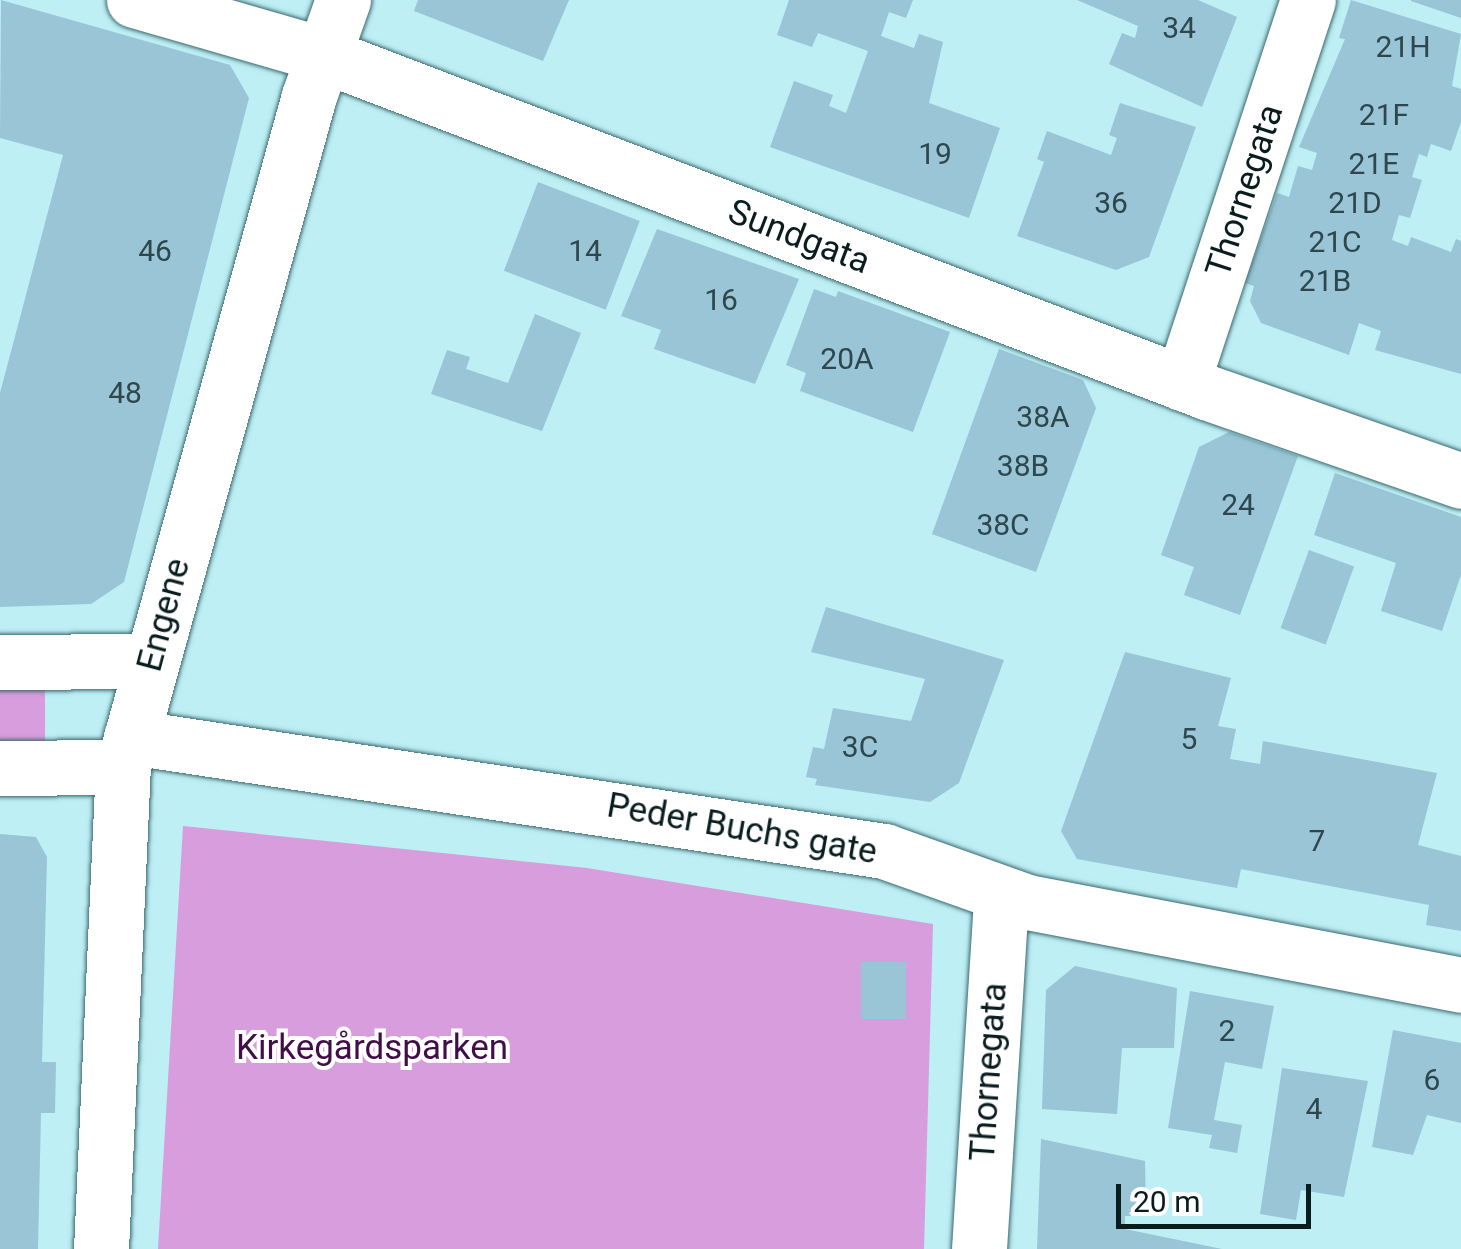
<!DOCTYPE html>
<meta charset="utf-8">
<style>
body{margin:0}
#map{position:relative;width:1461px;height:1249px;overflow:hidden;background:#bdeff5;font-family:Roboto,sans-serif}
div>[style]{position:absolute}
.green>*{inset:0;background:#d79ddc;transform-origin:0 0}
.building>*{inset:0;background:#99c5d6;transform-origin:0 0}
.roads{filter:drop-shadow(0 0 2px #3a696e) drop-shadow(0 0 2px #3a696e)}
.minor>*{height:55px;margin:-27.5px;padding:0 27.5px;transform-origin:27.5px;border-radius:27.5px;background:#fff}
span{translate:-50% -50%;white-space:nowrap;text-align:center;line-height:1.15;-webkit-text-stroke:8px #fff;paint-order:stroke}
.number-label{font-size:30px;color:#2d474d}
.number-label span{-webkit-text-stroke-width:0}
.street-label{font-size:35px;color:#091d1f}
.park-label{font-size:35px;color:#420e47}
.scale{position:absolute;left:1116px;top:1184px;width:195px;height:45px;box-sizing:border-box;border:5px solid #091d1f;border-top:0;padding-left:12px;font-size:30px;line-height:35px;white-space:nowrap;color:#091d1f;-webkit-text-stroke:8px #fff;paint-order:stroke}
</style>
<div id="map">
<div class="green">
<i style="left:45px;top:687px;width:54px;height:45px;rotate:90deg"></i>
<i style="clip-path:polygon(183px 826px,587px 868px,933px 924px,924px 1249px,158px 1249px)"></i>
</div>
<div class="building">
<i style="clip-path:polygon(1px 0,230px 65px,249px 98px,124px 582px,91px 604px,0 607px,0 393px,63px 155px,0 138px)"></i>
<i style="clip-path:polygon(418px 0,569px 0,543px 61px,414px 11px)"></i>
<i style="clip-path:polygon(789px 0,913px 0,906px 18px,889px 12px,881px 36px,914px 48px,919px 34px,943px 42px,929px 103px,1000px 128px,969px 218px,770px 147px,794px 81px,833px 95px,829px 106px,846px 113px,868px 51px,818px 33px,812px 47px,777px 35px)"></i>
<i style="clip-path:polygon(1077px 0,1198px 0,1237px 17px,1202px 107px,1109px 64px,1122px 33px,1135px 38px,1138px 26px)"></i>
<i style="clip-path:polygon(1351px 0,1461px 34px,1452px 86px,1461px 89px,1461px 122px,1451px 151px,1431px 144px,1427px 157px,1419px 154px,1412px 177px,1422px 180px,1410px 218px,1399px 215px,1392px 240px,1408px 246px,1411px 237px,1451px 252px,1456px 239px,1461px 241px,1461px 374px,1375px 350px,1381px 331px,1359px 323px,1349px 355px,1261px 323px,1250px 301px,1254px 286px,1245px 283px,1277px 193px,1289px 197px,1298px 166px,1312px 170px,1317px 153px,1299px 147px,1345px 39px,1339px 38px)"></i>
<i style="clip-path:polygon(1461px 0,1461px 18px,1411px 1px,1411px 0)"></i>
<i style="clip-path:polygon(1120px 103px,1196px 127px,1149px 257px,1116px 270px,1017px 236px,1044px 162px,1037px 159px,1047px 131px,1111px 155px,1117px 138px,1109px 135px)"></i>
<i style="left:538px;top:182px;width:109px;height:95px;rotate:21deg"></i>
<i style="clip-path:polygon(657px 229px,799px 279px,755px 384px,654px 349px,661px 330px,621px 316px)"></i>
<i style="clip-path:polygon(814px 289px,836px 297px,838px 291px,950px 332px,913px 432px,800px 391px,806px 373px,786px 365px)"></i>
<i style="clip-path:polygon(535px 314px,581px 333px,542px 431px,431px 394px,447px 350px,470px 357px,466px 369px,508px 383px)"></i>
<i style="clip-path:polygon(999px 349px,1083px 380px,1096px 408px,1036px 572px,932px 534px)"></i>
<i style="clip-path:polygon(1229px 432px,1298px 456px,1240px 615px,1184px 595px,1194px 567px,1161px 555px,1199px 447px)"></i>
<i style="clip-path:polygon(1335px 473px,1461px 517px,1461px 575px,1442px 631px,1381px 611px,1396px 563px,1314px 535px)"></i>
<i style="left:1309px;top:550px;width:48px;height:83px;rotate:20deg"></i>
<i style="clip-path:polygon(826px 607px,1004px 660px,959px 783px,930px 802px,815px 785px,817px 779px,806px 777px,813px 747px,824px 749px,833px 708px,911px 721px,925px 679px,811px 652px)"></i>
<i style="clip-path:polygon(1125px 652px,1231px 678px,1218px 726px,1236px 729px,1230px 759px,1260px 764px,1263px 741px,1437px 773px,1418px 845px,1461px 856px,1461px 931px,1426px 925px,1429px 905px,1241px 869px,1237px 888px,1077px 859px,1061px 831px)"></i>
<i style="clip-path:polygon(0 834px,36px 837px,47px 857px,42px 1062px,56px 1062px,55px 1113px,41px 1113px,38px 1249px,0 1249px)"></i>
<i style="left:861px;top:962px;width:45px;height:57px"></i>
<i style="clip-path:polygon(1075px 966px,1177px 988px,1174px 1048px,1122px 1048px,1117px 1114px,1042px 1109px,1046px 990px)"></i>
<i style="clip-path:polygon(1190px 991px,1274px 1006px,1262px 1069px,1225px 1062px,1214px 1120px,1242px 1125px,1237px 1153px,1209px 1148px,1212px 1135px,1168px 1128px)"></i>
<i style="clip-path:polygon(1393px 1030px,1461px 1043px,1461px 1123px,1427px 1115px,1413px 1155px,1372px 1147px)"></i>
<i style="clip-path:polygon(1282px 1068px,1368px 1081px,1344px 1197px,1301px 1190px,1296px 1220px,1260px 1214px)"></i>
<i style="clip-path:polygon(1041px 1139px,1145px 1161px,1146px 1216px,1125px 1216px,1125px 1229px,1222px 1249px,1037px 1249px)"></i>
</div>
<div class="roads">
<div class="minor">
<i style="left:134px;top:0;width:195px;rotate:16.1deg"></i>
<i style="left:321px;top:54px;width:947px;rotate:20.9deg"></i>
<i style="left:1206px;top:392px;width:270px;rotate:19.2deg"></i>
<i style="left:1182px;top:383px;width:403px;rotate:-71.8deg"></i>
<i style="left:0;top:662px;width:151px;rotate:-0.4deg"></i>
<i style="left:131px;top:737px;width:762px;rotate:8.61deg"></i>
<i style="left:884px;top:851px;width:152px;rotate:19.6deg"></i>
<i style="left:1027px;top:902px;width:442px;rotate:10.8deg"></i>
<i style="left:0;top:768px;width:123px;rotate:-0.5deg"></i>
<i style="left:101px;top:1249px;width:483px;rotate:-87.4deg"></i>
<i style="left:123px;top:767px;width:696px;rotate:-74.51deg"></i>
<i style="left:309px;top:96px;width:102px;rotate:-70.5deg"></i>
<i style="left:979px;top:1249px;width:355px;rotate:-86.4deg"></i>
</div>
</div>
<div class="number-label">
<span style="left:1179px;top:28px">34</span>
<span style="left:1403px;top:47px">21H</span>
<span style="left:1384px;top:115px">21F</span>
<span style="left:935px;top:154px">19</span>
<span style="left:1374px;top:164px">21E</span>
<span style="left:1111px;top:203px">36</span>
<span style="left:1355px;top:203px">21D</span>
<span style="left:1335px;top:242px">21C</span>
<span style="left:155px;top:251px">46</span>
<span style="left:585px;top:251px">14</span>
<span style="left:1325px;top:281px">21B</span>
<span style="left:721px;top:300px">16</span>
<span style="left:847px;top:359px">20A</span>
<span style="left:125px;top:393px">48</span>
<span style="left:1043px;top:417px">38A</span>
<span style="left:1023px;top:466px">38B</span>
<span style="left:1238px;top:505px">24</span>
<span style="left:1003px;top:525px">38C</span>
<span style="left:1189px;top:739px">5</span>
<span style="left:860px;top:747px">3C</span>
<span style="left:1317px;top:841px">7</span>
<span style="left:1227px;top:1031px">2</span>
<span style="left:1432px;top:1080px">6</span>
<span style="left:1314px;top:1109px">4</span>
</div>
<div class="street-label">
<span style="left:1245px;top:191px;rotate:-72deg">Thornegata</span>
<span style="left:799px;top:237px;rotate:21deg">Sundgata</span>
<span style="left:164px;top:615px;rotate:-75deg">Engene</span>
<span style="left:742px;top:829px;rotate:10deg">Peder Buchs gate</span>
<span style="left:989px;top:1072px;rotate:-86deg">Thornegata</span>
</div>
<div class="park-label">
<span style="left:372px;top:1048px">Kirkegårdsparken</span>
</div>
<div class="scale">20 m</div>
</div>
